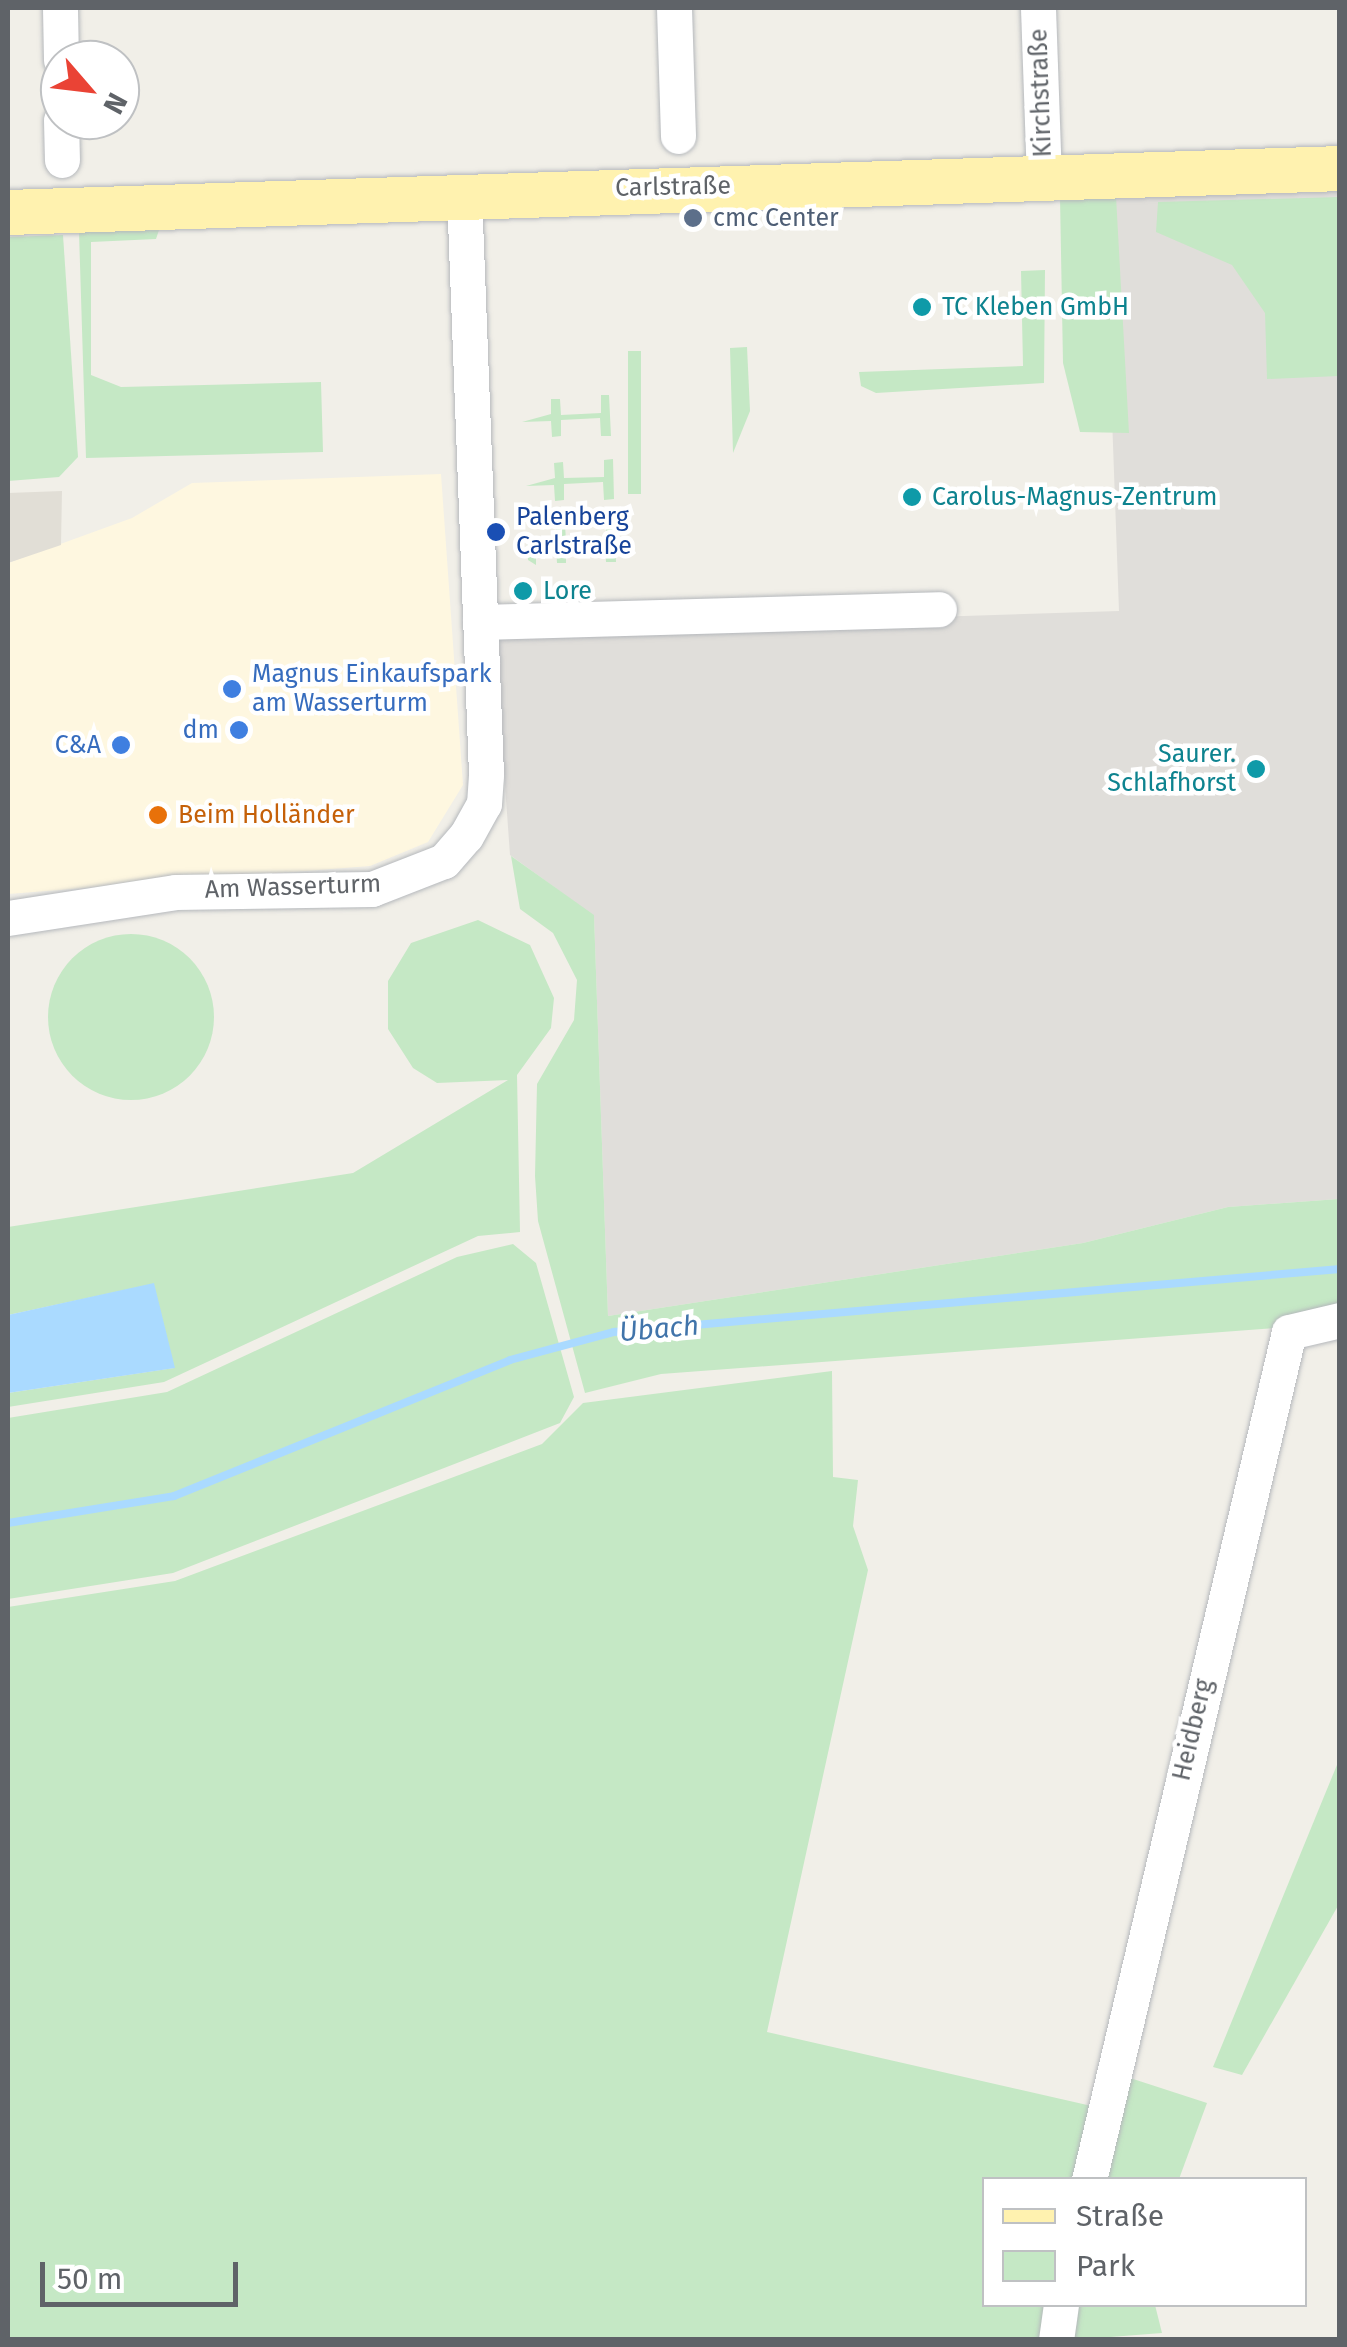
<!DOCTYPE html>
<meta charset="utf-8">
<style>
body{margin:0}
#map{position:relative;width:1347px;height:2347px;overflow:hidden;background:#f1efe8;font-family:"Fira Sans",sans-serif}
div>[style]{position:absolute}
.commercial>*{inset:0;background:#fef7e0}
.industrial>*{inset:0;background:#e0deda}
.education>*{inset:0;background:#e1ded6}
.green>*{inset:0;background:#c5e8c5;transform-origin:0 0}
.round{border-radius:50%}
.water>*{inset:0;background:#aadaff}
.stream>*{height:8px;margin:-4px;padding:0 4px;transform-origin:4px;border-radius:4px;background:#aadaff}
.roads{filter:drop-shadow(0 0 2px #b5b8bc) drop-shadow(0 0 2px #b5b8bc)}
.minor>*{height:35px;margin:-17.5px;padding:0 17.5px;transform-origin:17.5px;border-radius:17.5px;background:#fff}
.major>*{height:45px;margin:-22.5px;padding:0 22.5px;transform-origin:22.5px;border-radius:22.5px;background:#fff2af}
.dots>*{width:28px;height:28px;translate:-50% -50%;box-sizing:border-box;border:5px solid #fff;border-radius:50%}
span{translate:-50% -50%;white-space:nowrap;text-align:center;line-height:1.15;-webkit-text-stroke:9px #fff;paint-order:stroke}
.street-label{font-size:25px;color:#5f6368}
.service-label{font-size:25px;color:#4e5e75}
.left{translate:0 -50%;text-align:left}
.culture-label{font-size:25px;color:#0d838f}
.right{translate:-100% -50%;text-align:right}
.transit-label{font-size:25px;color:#164399}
.shop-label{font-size:25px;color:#366cbe}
.food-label{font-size:25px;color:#c56008}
.water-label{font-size:28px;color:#4174aa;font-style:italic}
.frame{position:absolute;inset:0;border:10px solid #5f6368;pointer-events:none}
.legend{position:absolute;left:982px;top:2177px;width:325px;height:130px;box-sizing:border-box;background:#fff;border:2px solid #bfc1c3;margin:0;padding:12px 18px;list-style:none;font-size:30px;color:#5f6368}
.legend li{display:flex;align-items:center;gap:20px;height:50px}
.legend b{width:50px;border:2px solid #bfc1c3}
.north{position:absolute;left:40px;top:40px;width:100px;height:100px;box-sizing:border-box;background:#fff;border:2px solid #bfc1c3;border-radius:50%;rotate:118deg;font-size:28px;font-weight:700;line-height:40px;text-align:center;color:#5f6368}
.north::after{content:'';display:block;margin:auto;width:35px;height:45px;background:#ea4335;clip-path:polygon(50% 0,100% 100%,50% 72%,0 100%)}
.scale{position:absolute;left:40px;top:2262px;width:198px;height:45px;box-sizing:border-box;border:5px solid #5f6368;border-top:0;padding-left:12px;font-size:30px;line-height:35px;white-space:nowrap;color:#5f6368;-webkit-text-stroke:8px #fff;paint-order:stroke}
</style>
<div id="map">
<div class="commercial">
<i style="clip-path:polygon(441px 474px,463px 785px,428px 842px,370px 866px,8px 894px,8px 563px,132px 518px,192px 483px)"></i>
</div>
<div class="industrial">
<i style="clip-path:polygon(1339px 188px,1339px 1199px,1228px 1207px,1083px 1243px,608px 1316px,594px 916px,510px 855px,494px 631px,1119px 611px,1104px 195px)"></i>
</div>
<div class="education">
<i style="clip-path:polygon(62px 491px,61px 545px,8px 563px,8px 493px)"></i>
</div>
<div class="green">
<i style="clip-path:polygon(1116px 196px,1129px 433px,1080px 432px,1063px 363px,1060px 197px)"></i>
<i style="clip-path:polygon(1339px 197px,1339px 376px,1267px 379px,1265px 313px,1232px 265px,1156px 232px,1158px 202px)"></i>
<i style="clip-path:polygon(160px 227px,156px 239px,91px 242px,91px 375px,121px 387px,321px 382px,323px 452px,86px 458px,79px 232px)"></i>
<i style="clip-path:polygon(63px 235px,78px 457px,59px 477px,8px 481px,8px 237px)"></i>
<i style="clip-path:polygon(1045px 270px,1044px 383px,876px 393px,861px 386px,859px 372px,1023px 366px,1021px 271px)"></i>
<i style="clip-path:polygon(747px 347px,750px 411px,733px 453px,730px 348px)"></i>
<i style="left:628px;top:351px;width:13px;height:143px"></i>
<i style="clip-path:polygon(601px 395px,609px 395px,611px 436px,601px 436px,600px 418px,561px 420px,561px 436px,552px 437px,551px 421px,522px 422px,551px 414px,551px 399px,560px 399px,561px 415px,601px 413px)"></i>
<i style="clip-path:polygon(613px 459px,614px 499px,604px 500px,603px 482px,564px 484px,564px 500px,555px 501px,554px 485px,526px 486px,555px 478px,554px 463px,563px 462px,564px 478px,604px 477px,604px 460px)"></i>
<i style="clip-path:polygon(606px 522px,615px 522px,616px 562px,606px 562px,605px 545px,566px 546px,566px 563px,557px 563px,556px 547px,536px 547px,536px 565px,528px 560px,527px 541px,556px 540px,556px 525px,565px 525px,566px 541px,606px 539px)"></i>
<i style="clip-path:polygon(511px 856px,594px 915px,608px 1316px,1083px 1243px,1228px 1207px,1339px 1199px,1339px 1312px,1301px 1326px,661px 1374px,585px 1393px,538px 1221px,535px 1176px,537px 1084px,574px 1020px,577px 980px,553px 933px,520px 909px)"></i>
<i style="clip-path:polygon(478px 920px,530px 945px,554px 998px,551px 1028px,517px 1075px,520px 1232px,478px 1236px,164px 1382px,8px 1407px,8px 1393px,174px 1368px,153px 1284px,8px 1315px,8px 1227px,353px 1173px,508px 1080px,437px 1083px,413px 1068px,388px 1029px,388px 981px,411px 943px)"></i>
<i class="round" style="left:48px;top:934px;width:166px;height:166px"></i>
<i style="clip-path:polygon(513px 1244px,536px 1263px,574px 1397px,560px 1423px,173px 1573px,8px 1599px,8px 1418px,167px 1392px,457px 1257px)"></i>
<i style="clip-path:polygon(832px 1371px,833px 1477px,858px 1480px,853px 1526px,868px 1570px,767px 2032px,1096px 2107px,1078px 2179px,984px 2180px,984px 2304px,1052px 2305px,1048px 2339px,8px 2340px,8px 1607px,175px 1581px,542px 1444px,583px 1403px)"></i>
<i style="clip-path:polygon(1339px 1760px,1339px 1904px,1242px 2075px,1213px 2067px)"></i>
<i style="clip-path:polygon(1127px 2077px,1207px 2103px,1179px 2179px,1101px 2180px)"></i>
<i style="clip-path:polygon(1074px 2305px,1155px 2305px,1162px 2333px,1072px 2340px)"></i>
</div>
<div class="water">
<i style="clip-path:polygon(154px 1283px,175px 1368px,8px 1393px,8px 1315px)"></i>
</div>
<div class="stream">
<i style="left:8px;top:1523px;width:168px;rotate:-9.2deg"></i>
<i style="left:174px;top:1496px;width:362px;rotate:-22deg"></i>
<i style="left:510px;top:1360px;width:108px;rotate:-15.1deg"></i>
<i style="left:614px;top:1332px;width:729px;rotate:-4.96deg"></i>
</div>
<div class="roads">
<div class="minor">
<i style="left:60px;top:8px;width:52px;rotate:88.9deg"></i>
<i style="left:674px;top:8px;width:128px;rotate:88.2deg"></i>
<i style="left:1038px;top:8px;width:171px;rotate:88deg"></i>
<i style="left:61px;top:120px;width:40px;rotate:88.6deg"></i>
<i style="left:480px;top:622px;width:459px;rotate:-1.6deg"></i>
<i style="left:8px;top:918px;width:169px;rotate:-8.8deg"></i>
<i style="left:175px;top:892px;width:197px;rotate:-0.9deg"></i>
<i style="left:372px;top:889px;width:77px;rotate:-21.3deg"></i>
<i style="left:444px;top:861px;width:33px;rotate:-49deg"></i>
<i style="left:466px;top:836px;width:37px;rotate:-61deg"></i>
<i style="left:484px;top:804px;width:30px;rotate:-86deg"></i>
<i style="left:486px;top:774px;width:581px;rotate:-92.17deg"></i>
<i style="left:1089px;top:2180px;width:871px;rotate:-76.73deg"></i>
<i style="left:1289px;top:1332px;width:52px;rotate:-13.2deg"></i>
<i style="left:1056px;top:2340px;width:36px;rotate:-82deg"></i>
</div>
<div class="major">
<i style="left:8px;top:212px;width:1333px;rotate:-1.89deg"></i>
</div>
</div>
<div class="dots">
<i style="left:693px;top:218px;background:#5c6f8a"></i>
<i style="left:922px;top:307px;background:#0f9aa8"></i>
<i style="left:912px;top:497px;background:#0f9aa8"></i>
<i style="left:496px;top:532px;background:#1a4fb4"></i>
<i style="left:523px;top:591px;background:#0f9aa8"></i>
<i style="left:232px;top:689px;background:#3f7fe0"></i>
<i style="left:239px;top:730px;background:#3f7fe0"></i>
<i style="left:121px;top:745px;background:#3f7fe0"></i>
<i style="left:1256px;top:769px;background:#0f9aa8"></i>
<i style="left:158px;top:815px;background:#e8710a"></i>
</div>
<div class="street-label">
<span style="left:1041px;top:93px;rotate:-92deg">Kirchstraße</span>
<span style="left:673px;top:187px;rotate:-1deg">Carlstraße</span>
<span style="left:293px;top:887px;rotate:-2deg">Am Wasserturm</span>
<span style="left:1193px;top:1730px;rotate:-77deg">Heidberg</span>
</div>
<div class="service-label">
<span class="left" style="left:713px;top:218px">cmc Center</span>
</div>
<div class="culture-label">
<span class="left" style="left:942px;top:307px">TC Kleben GmbH</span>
<span class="left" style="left:932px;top:497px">Carolus-Magnus-Zentrum</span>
<span class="left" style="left:543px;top:591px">Lore</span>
<span class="right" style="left:1236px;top:769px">Saurer.<br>Schlafhorst</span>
</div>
<div class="transit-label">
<span class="left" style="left:516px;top:532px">Palenberg<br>Carlstraße</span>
</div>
<div class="shop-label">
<span class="left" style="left:252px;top:689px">Magnus Einkaufspark<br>am Wasserturm</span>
<span class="right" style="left:219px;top:730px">dm</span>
<span class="right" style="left:101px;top:745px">C&amp;A</span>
</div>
<div class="food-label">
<span class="left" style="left:178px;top:815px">Beim Holländer</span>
</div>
<div class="water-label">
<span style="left:659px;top:1329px;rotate:-5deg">Übach</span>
</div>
<div class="frame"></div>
<ul class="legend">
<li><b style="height:12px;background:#fff2af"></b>Straße</li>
<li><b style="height:28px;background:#c5e8c5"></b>Park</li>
</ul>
<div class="north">N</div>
<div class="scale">50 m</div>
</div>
